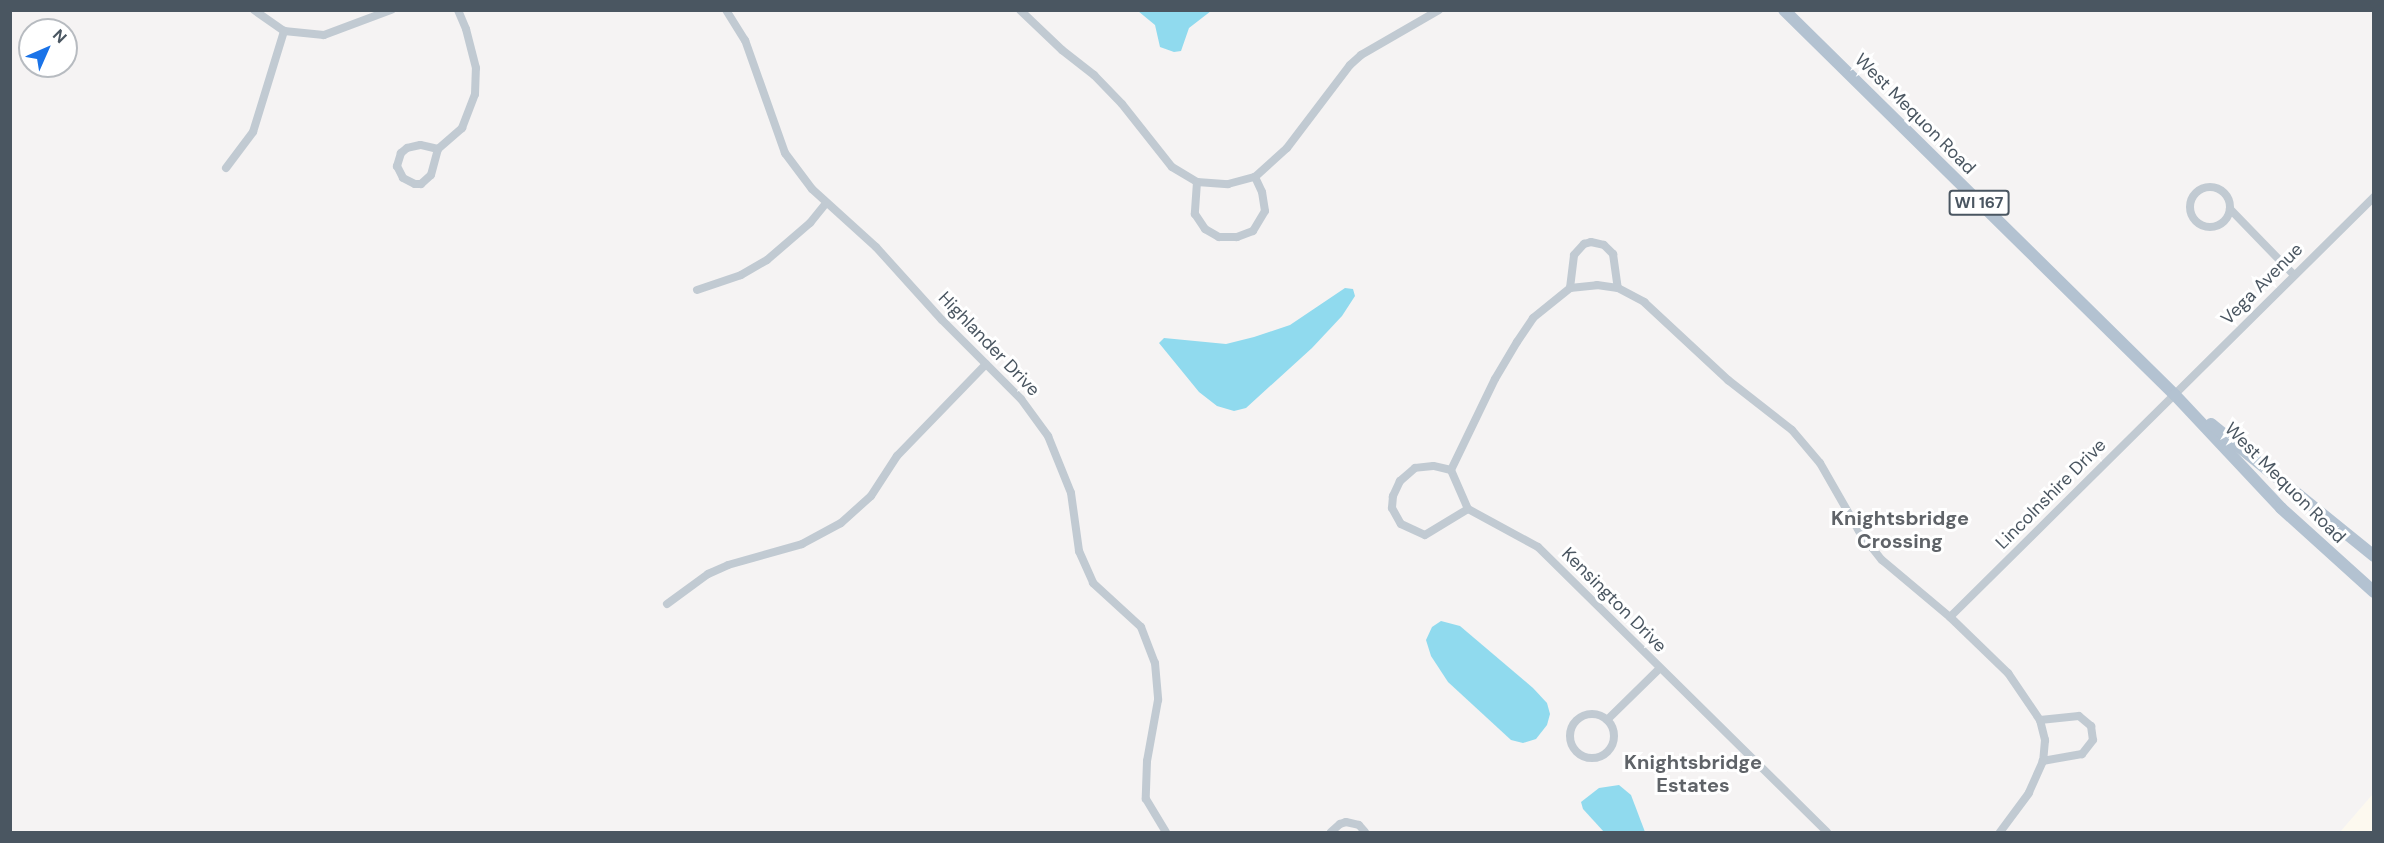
<!DOCTYPE html>
<style>
body{margin:0}
#map{position:relative;width:2384px;height:843px;overflow:hidden;background:#f5f3f3;font-family:"DM Sans",sans-serif}
div>[style]{position:absolute}
.commercial>*{inset:0;background:#fdf9ef}
.water>*{inset:0;background:#90daee}
.minor>*{height:8px;margin:-4px;padding:0 4px;transform-origin:4px;border-radius:4px;background:#c1cad2}
.minor>.ring{margin:-4px;padding:0;box-sizing:content-box;background:none;border:8px solid #c1cad2;border-radius:50%}
.primary>*{height:12px;margin:-6px;padding:0 6px;transform-origin:6px;border-radius:6px;background:#b3c2d1}
span{translate:-50% -50%;white-space:nowrap;text-align:center;line-height:1.15;-webkit-text-stroke:6px #fff;paint-order:stroke}
.shield-label span{padding:2px 4px;background:#fff;border:2px solid;border-radius:4px;-webkit-text-stroke-width:0}
.shield-label{font-size:16px;color:#4a5661;font-weight:700}
.street-label{font-size:18px;color:#4a5661}
.neighbourhood-label{font-size:20px;color:#5f6368;font-weight:700}
.frame{position:absolute;inset:0;border:12px solid #4a5661;pointer-events:none}
.north{position:absolute;left:18px;top:18px;width:60px;height:60px;box-sizing:border-box;background:#fff;border:2px solid #b7bbc0;border-radius:50%;rotate:45deg;font-size:16px;font-weight:700;line-height:24px;text-align:center;color:#4a5661}
.north::after{content:'';display:block;margin:auto;width:21px;height:27px;background:#1a73e8;clip-path:polygon(50% 0,100% 100%,50% 72%,0 100%)}
</style>
<div id="map">
<div class="commercial">
<i style="clip-path:polygon(2373px 794px,2373px 832px,2340px 832px,2372px 795px)"></i>
</div>
<div class="water">
<i style="clip-path:polygon(1138px 11px,1211px 11px,1189px 28px,1181px 51px,1174px 52px,1160px 47px,1155px 25px)"></i>
<i style="clip-path:polygon(1345px 288px,1353px 289px,1355px 296px,1342px 316px,1312px 348px,1246px 408px,1234px 411px,1217px 406px,1199px 392px,1159px 343px,1164px 338px,1226px 344px,1254px 337px,1290px 325px)"></i>
<i style="clip-path:polygon(1441px 621px,1460px 626px,1533px 688px,1547px 703px,1550px 714px,1547px 725px,1536px 739px,1523px 743px,1511px 740px,1448px 682px,1431px 656px,1426px 640px,1432px 627px)"></i>
<i style="clip-path:polygon(1619px 785px,1631px 795px,1645px 832px,1604px 832px,1583px 809px,1581px 802px,1599px 788px)"></i>
</div>
<div class="minor">
<i style="left:254px;top:10px;width:37px;rotate:35deg"></i>
<i style="left:284px;top:31px;width:40px;rotate:5.7deg"></i>
<i style="left:324px;top:35px;width:72px;rotate:-20.5deg"></i>
<i style="left:726px;top:10px;width:36px;rotate:58deg"></i>
<i style="left:745px;top:40px;width:120px;rotate:70.5deg"></i>
<i style="left:785px;top:153px;width:45px;rotate:53.1deg"></i>
<i style="left:812px;top:189px;width:86px;rotate:42.2deg"></i>
<i style="left:876px;top:247px;width:98px;rotate:47.9deg"></i>
<i style="left:942px;top:320px;width:112px;rotate:45deg"></i>
<i style="left:1021px;top:399px;width:46px;rotate:53.9deg"></i>
<i style="left:1048px;top:436px;width:61px;rotate:68deg"></i>
<i style="left:1071px;top:493px;width:59px;rotate:82.1deg"></i>
<i style="left:1079px;top:551px;width:35px;rotate:66deg"></i>
<i style="left:1093px;top:583px;width:65px;rotate:42.5deg"></i>
<i style="left:1141px;top:627px;width:39px;rotate:69deg"></i>
<i style="left:1155px;top:663px;width:37px;rotate:85deg"></i>
<i style="left:1158px;top:700px;width:62px;rotate:100.2deg"></i>
<i style="left:1147px;top:761px;width:38px;rotate:92deg"></i>
<i style="left:1146px;top:799px;width:39px;rotate:59deg"></i>
<i style="left:1020px;top:10px;width:58px;rotate:43.6deg"></i>
<i style="left:1062px;top:50px;width:41px;rotate:38deg"></i>
<i style="left:1094px;top:75px;width:40px;rotate:46deg"></i>
<i style="left:1122px;top:104px;width:80px;rotate:51.6deg"></i>
<i style="left:1172px;top:167px;width:29px;rotate:31deg"></i>
<i style="left:1197px;top:182px;width:31px;rotate:4deg"></i>
<i style="left:1228px;top:184px;width:28px;rotate:-15deg"></i>
<i style="left:1255px;top:177px;width:43px;rotate:-42.2deg"></i>
<i style="left:1287px;top:148px;width:104px;rotate:-52.8deg"></i>
<i style="left:1350px;top:65px;width:15px;rotate:-42deg"></i>
<i style="left:1361px;top:55px;width:90px;rotate:-30deg"></i>
<i style="left:438px;top:149px;width:18px;rotate:-167deg"></i>
<i style="left:420px;top:145px;width:13px;rotate:167deg"></i>
<i style="left:407px;top:148px;width:8px;rotate:140deg"></i>
<i style="left:401px;top:153px;width:14px;rotate:107deg"></i>
<i style="left:397px;top:166px;width:13px;rotate:63deg"></i>
<i style="left:403px;top:178px;width:13px;rotate:27deg"></i>
<i style="left:415px;top:184px;width:6px"></i>
<i style="left:421px;top:184px;width:13px;rotate:-42deg"></i>
<i style="left:431px;top:175px;width:27px;rotate:-75deg"></i>
<i style="left:438px;top:149px;width:32px;rotate:-41deg"></i>
<i style="left:462px;top:128px;width:36px;rotate:-69deg"></i>
<i style="left:475px;top:94px;width:26px;rotate:-88deg"></i>
<i style="left:476px;top:68px;width:40px;rotate:-104.4deg"></i>
<i style="left:466px;top:29px;width:21px;rotate:-113deg"></i>
<i style="left:226px;top:168px;width:45px;rotate:-53.1deg"></i>
<i style="left:253px;top:132px;width:106px;rotate:-72.9deg"></i>
<i style="left:1197px;top:182px;width:32px;rotate:94deg"></i>
<i style="left:1195px;top:214px;width:18px;rotate:56deg"></i>
<i style="left:1205px;top:229px;width:16px;rotate:30deg"></i>
<i style="left:1219px;top:237px;width:18px"></i>
<i style="left:1237px;top:237px;width:17px;rotate:-21deg"></i>
<i style="left:1253px;top:231px;width:23px;rotate:-59deg"></i>
<i style="left:1265px;top:211px;width:19px;rotate:-99deg"></i>
<i style="left:1262px;top:192px;width:17px;rotate:-115deg"></i>
<i class="ring" style="left:2190px;top:187px;width:32px;height:32px"></i>
<i style="left:2230px;top:209px;width:92px;rotate:45.9deg"></i>
<i style="left:1570px;top:288px;width:33px;rotate:-83deg"></i>
<i style="left:1574px;top:255px;width:15px;rotate:-48deg"></i>
<i style="left:1584px;top:244px;width:7px;rotate:-16deg"></i>
<i style="left:1591px;top:242px;width:13px;rotate:13deg"></i>
<i style="left:1604px;top:245px;width:13px;rotate:45deg"></i>
<i style="left:1613px;top:254px;width:34px;rotate:82deg"></i>
<i style="left:697px;top:290px;width:46px;rotate:-18.8deg"></i>
<i style="left:741px;top:275px;width:30px;rotate:-30deg"></i>
<i style="left:767px;top:260px;width:57px;rotate:-40.7deg"></i>
<i style="left:810px;top:223px;width:26px;rotate:-51deg"></i>
<i style="left:1451px;top:470px;width:18px;rotate:-167deg"></i>
<i style="left:1433px;top:466px;width:18px;rotate:174deg"></i>
<i style="left:1415px;top:468px;width:20px;rotate:139deg"></i>
<i style="left:1400px;top:481px;width:17px;rotate:115deg"></i>
<i style="left:1393px;top:496px;width:12px;rotate:95deg"></i>
<i style="left:1392px;top:508px;width:18px;rotate:61deg"></i>
<i style="left:1401px;top:524px;width:26px;rotate:25deg"></i>
<i style="left:1425px;top:535px;width:50px;rotate:-31.2deg"></i>
<i style="left:667px;top:604px;width:51px;rotate:-36.2deg"></i>
<i style="left:708px;top:574px;width:22px;rotate:-24deg"></i>
<i style="left:728px;top:565px;width:77px;rotate:-15.8deg"></i>
<i style="left:802px;top:544px;width:44px;rotate:-28.3deg"></i>
<i style="left:841px;top:523px;width:40px;rotate:-42deg"></i>
<i style="left:871px;top:496px;width:48px;rotate:-57deg"></i>
<i style="left:897px;top:456px;width:128px;rotate:-45.9deg"></i>
<i style="left:1950px;top:617px;width:597px;rotate:-44.73deg"></i>
<i class="ring" style="left:1570px;top:714px;width:36px;height:36px"></i>
<i style="left:1607px;top:720px;width:73px;rotate:-44.4deg"></i>
<i style="left:2040px;top:720px;width:39px;rotate:-6deg"></i>
<i style="left:2079px;top:716px;width:16px;rotate:40deg"></i>
<i style="left:2091px;top:726px;width:14px;rotate:82deg"></i>
<i style="left:2093px;top:740px;width:18px;rotate:128deg"></i>
<i style="left:2082px;top:754px;width:40px;rotate:170deg"></i>
<i style="left:1331px;top:832px;width:12px;rotate:-42deg"></i>
<i style="left:1340px;top:824px;width:6px;rotate:-18deg"></i>
<i style="left:1346px;top:822px;width:13px;rotate:13deg"></i>
<i style="left:1359px;top:825px;width:9px;rotate:49deg"></i>
<i style="left:1827px;top:832px;width:406px;rotate:-135.4deg"></i>
<i style="left:1538px;top:547px;width:80px;rotate:-151.5deg"></i>
<i style="left:1468px;top:509px;width:43px;rotate:-113.6deg"></i>
<i style="left:1451px;top:470px;width:101px;rotate:-64.2deg"></i>
<i style="left:1495px;top:379px;width:43px;rotate:-59.3deg"></i>
<i style="left:1517px;top:342px;width:29px;rotate:-56deg"></i>
<i style="left:1533px;top:318px;width:48px;rotate:-39deg"></i>
<i style="left:1570px;top:288px;width:27px;rotate:-6deg"></i>
<i style="left:1597px;top:285px;width:21px;rotate:8deg"></i>
<i style="left:1618px;top:288px;width:30px;rotate:28deg"></i>
<i style="left:1644px;top:302px;width:115px;rotate:42.9deg"></i>
<i style="left:1728px;top:380px;width:81px;rotate:38deg"></i>
<i style="left:1792px;top:430px;width:43px;rotate:49.7deg"></i>
<i style="left:1820px;top:463px;width:78px;rotate:60.2deg"></i>
<i style="left:1859px;top:531px;width:37px;rotate:52deg"></i>
<i style="left:1882px;top:560px;width:89px;rotate:40deg"></i>
<i style="left:1950px;top:617px;width:81px;rotate:44deg"></i>
<i style="left:2008px;top:673px;width:57px;rotate:55.8deg"></i>
<i style="left:2040px;top:720px;width:21px;rotate:76deg"></i>
<i style="left:2045px;top:740px;width:21px;rotate:95deg"></i>
<i style="left:2043px;top:761px;width:35px;rotate:114deg"></i>
<i style="left:2029px;top:793px;width:49px;rotate:126.6deg"></i>
</div>
<div class="primary">
<i style="left:1784px;top:10px;width:549px;rotate:44.56deg"></i>
<i style="left:2175px;top:395px;width:155px;rotate:46.8deg"></i>
<i style="left:2281px;top:508px;width:125px;rotate:42.1deg"></i>
<i style="left:2211px;top:424px;width:210px;rotate:39deg"></i>
</div>
<div class="shield-label">
<span style="left:1979px;top:203px">WI 167</span>
</div>
<div class="street-label">
<span style="left:1915px;top:114px;rotate:45deg">West Mequon Road</span>
<span style="left:2262px;top:284px;rotate:-45deg">Vega Avenue</span>
<span style="left:989px;top:344px;rotate:46deg">Highlander Drive</span>
<span style="left:2285px;top:483px;rotate:45deg">West Mequon Road</span>
<span style="left:2051px;top:494px;rotate:-45deg">Lincolnshire Drive</span>
<span style="left:1614px;top:600px;rotate:45deg">Kensington Drive</span>
</div>
<div class="neighbourhood-label">
<span style="left:1900px;top:530px">Knightsbridge<br>Crossing</span>
<span style="left:1693px;top:774px">Knightsbridge<br>Estates</span>
</div>
<div class="frame"></div>
<div class="north">N</div>
</div>
